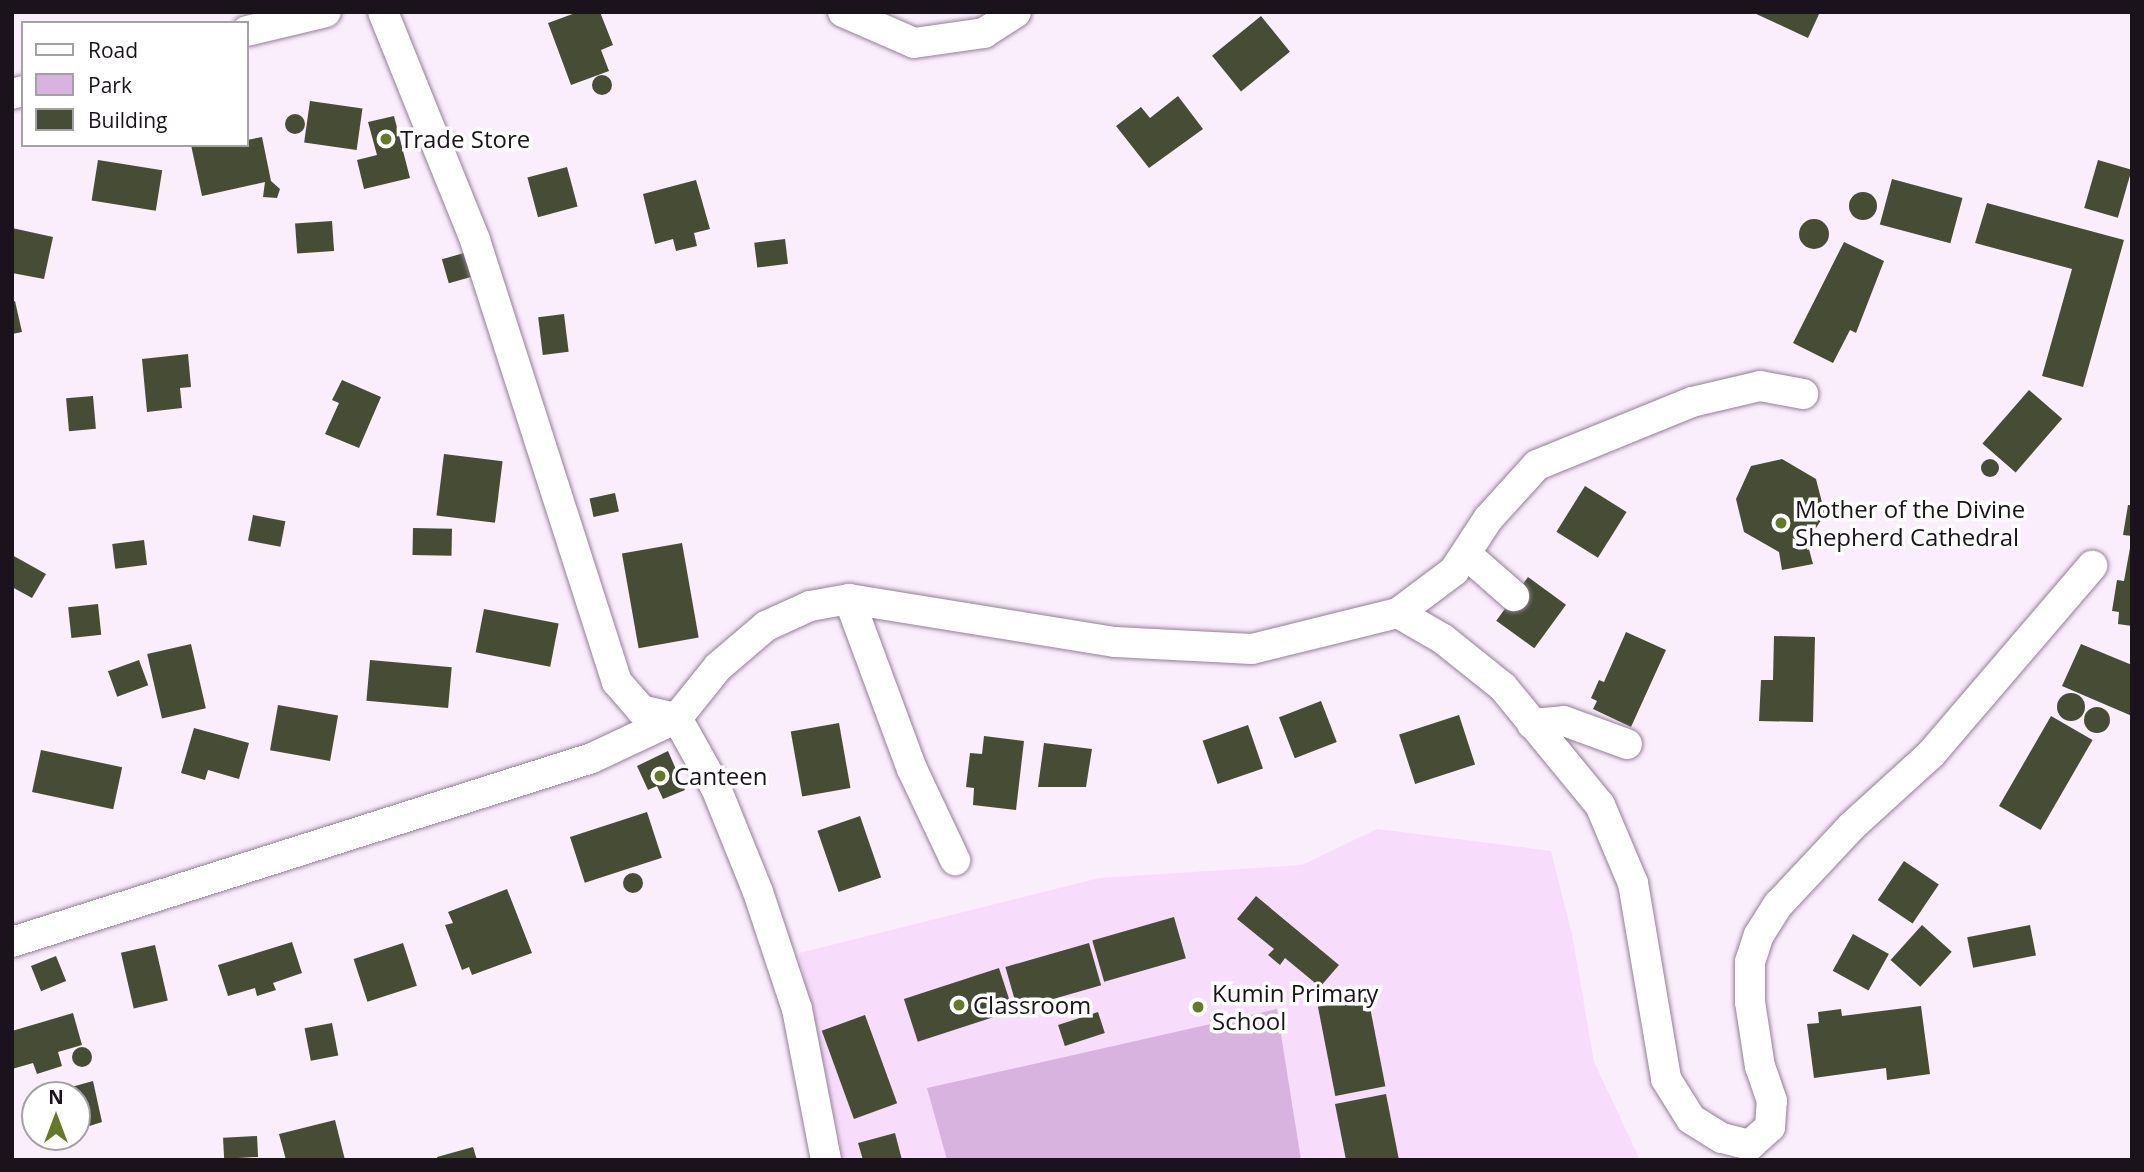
<!DOCTYPE html>
<style>
body{margin:0}
#map{position:relative;width:2144px;height:1172px;overflow:hidden;background:#faedfc;font-family:"Open Sans",sans-serif}
div>[style]{position:absolute}
.built>*{inset:0;background:#f8dcfc}
.green>*{inset:0;background:#d9b3df}
.building>*{inset:0;background:#464d34;transform-origin:0 0}
.round{border-radius:50%}
.roads{filter:drop-shadow(0 0 2px #937f96) drop-shadow(0 0 2px #937f96)}
.street>*{height:30px;margin:-15px;padding:0 15px;transform-origin:15px;border-radius:15px;background:#fff}
.dots>*{width:19px;height:19px;translate:-50% -50%;box-sizing:border-box;border:4px solid #fff;border-radius:50%}
span{translate:-50% -50%;white-space:nowrap;text-align:center;line-height:1.15;-webkit-text-stroke:7px #fff;paint-order:stroke}
.poi-label{font-size:24px;color:#1b131c}
.left{translate:0 -50%;text-align:left}
.frame{position:absolute;inset:0;border:14px solid #1b131c;pointer-events:none}
.legend{position:absolute;left:21px;top:21px;width:228px;height:126px;box-sizing:border-box;background:#fff;border:2px solid #a4a1a4;margin:0;padding:9px 12px;list-style:none;font-size:21px;color:#1b131c}
.legend li{display:flex;align-items:center;gap:14px;height:35px}
.legend b{width:35px;border:2px solid #a4a1a4}
.north{position:absolute;left:21px;top:1081px;width:70px;height:70px;box-sizing:border-box;background:#fff;border:2px solid #a4a1a4;border-radius:50%;rotate:0deg;font-size:19px;font-weight:700;line-height:28px;text-align:center;color:#1b131c}
.north::after{content:'';display:block;margin:auto;width:24px;height:32px;background:#657929;clip-path:polygon(50% 0,100% 100%,50% 72%,0 100%)}
</style>
<div id="map">
<div class="built">
<i style="clip-path:polygon(1377px 829px,1551px 851px,1572px 934px,1594px 1062px,1640px 1160px,844px 1160px,799px 953px,1099px 878px,1302px 865px)"></i>
</div>
<div class="green">
<i style="clip-path:polygon(1277px 1009px,1301px 1160px,947px 1160px,927px 1088px)"></i>
</div>
<div class="building">
<i style="clip-path:polygon(578px 12px,600px 12px,613px 45px,601px 50px,609px 71px,571px 85px,548px 23px)"></i>
<i style="clip-path:polygon(1752px 12px,1820px 12px,1808px 38px)"></i>
<i style="left:1261px;top:16px;width:46px;height:63px;rotate:51deg"></i>
<i class="round" style="left:592px;top:75px;width:20px;height:20px"></i>
<i style="clip-path:polygon(1178px 96px,1203px 129px,1149px 168px,1116px 126px,1141px 107px,1150px 118px)"></i>
<i style="left:310px;top:101px;width:53px;height:42px;rotate:8deg"></i>
<i class="round" style="left:285px;top:114px;width:20px;height:20px"></i>
<i style="clip-path:polygon(394px 116px,410px 178px,364px 189px,357px 160px,377px 155px,368px 122px)"></i>
<i style="clip-path:polygon(262px 137px,271px 181px,280px 189px,277px 198px,263px 197px,265px 182px,202px 196px,191px 145px,247px 145px,247px 140px)"></i>
<i style="left:98px;top:160px;width:65px;height:41px;rotate:9deg"></i>
<i style="left:2098px;top:160px;width:35px;height:50px;rotate:16deg"></i>
<i style="left:567px;top:167px;width:41px;height:41px;rotate:75deg"></i>
<i style="left:1892px;top:179px;width:73px;height:47px;rotate:15deg"></i>
<i style="clip-path:polygon(696px 180px,710px 229px,694px 233px,697px 246px,676px 251px,673px 239px,655px 244px,643px 194px)"></i>
<i class="round" style="left:1849px;top:192px;width:28px;height:28px"></i>
<i style="clip-path:polygon(1987px 203px,2124px 240px,2083px 387px,2042px 376px,2072px 269px,1975px 243px)"></i>
<i class="round" style="left:1799px;top:219px;width:30px;height:30px"></i>
<i style="left:332px;top:221px;width:30px;height:37px;rotate:86deg"></i>
<i style="clip-path:polygon(12px 228px,53px 237px,44px 279px,12px 273px)"></i>
<i style="left:785px;top:239px;width:25px;height:31px;rotate:83deg"></i>
<i style="clip-path:polygon(1844px 242px,1884px 261px,1856px 333px,1850px 330px,1833px 363px,1793px 343px)"></i>
<i style="left:464px;top:253px;width:25px;height:23px;rotate:74deg"></i>
<i style="clip-path:polygon(15px 301px,22px 332px,12px 334px,12px 302px)"></i>
<i style="left:564px;top:314px;width:38px;height:26px;rotate:83deg"></i>
<i style="clip-path:polygon(188px 354px,191px 387px,180px 388px,182px 408px,147px 412px,142px 359px)"></i>
<i style="clip-path:polygon(342px 380px,381px 397px,359px 448px,325px 434px,339px 403px,332px 400px)"></i>
<i style="left:2029px;top:390px;width:44px;height:71px;rotate:41deg"></i>
<i style="left:93px;top:396px;width:33px;height:27px;rotate:85deg"></i>
<i style="left:444px;top:454px;width:59px;height:62px;rotate:7deg"></i>
<i style="clip-path:polygon(1782px 459px,1816px 479px,1825px 514px,1807px 542px,1813px 564px,1782px 570px,1779px 552px,1744px 532px,1736px 499px,1751px 466px)"></i>
<i class="round" style="left:1981px;top:459px;width:18px;height:18px"></i>
<i style="left:1585px;top:486px;width:49px;height:54px;rotate:32deg"></i>
<i style="left:615px;top:493px;width:19px;height:26px;rotate:78deg"></i>
<i style="clip-path:polygon(2128px 505px,2132px 505px,2132px 536px,2123px 535px)"></i>
<i style="left:253px;top:515px;width:33px;height:26px;rotate:11deg"></i>
<i style="left:413px;top:528px;width:39px;height:27px;rotate:1deg"></i>
<i style="clip-path:polygon(2132px 537px,2132px 626px,2118px 624px,2119px 612px,2112px 611px,2117px 580px,2124px 581px)"></i>
<i style="left:144px;top:540px;width:25px;height:32px;rotate:83deg"></i>
<i style="left:682px;top:543px;width:96px;height:61px;rotate:80deg"></i>
<i style="clip-path:polygon(12px 555px,46px 574px,32px 598px,12px 587px)"></i>
<i style="left:1528px;top:577px;width:47px;height:54px;rotate:36deg"></i>
<i style="left:98px;top:604px;width:31px;height:30px;rotate:84deg"></i>
<i style="left:484px;top:609px;width:76px;height:44px;rotate:11deg"></i>
<i style="clip-path:polygon(1626px 632px,1666px 650px,1631px 727px,1593px 709px,1597px 701px,1591px 698px,1599px 680px,1604px 682px)"></i>
<i style="clip-path:polygon(1774px 636px,1815px 637px,1813px 722px,1759px 721px,1761px 680px,1773px 680px)"></i>
<i style="left:191px;top:644px;width:66px;height:45px;rotate:77deg"></i>
<i style="clip-path:polygon(2081px 644px,2132px 665px,2132px 716px,2062px 686px)"></i>
<i style="left:139px;top:660px;width:27px;height:33px;rotate:70deg"></i>
<i style="left:370px;top:660px;width:82px;height:41px;rotate:5deg"></i>
<i class="round" style="left:2057px;top:693px;width:28px;height:28px"></i>
<i style="left:1321px;top:701px;width:44px;height:45px;rotate:69deg"></i>
<i style="left:278px;top:705px;width:61px;height:46px;rotate:10deg"></i>
<i class="round" style="left:2084px;top:707px;width:26px;height:26px"></i>
<i style="left:1459px;top:715px;width:52px;height:63px;rotate:72deg"></i>
<i style="left:2051px;top:716px;width:48px;height:104px;rotate:30deg"></i>
<i style="left:839px;top:723px;width:66px;height:49px;rotate:80deg"></i>
<i style="left:1248px;top:725px;width:46px;height:48px;rotate:71deg"></i>
<i style="clip-path:polygon(194px 728px,249px 743px,239px 779px,208px 770px,205px 780px,181px 773px)"></i>
<i style="clip-path:polygon(984px 736px,1024px 741px,1016px 810px,973px 805px,974px 788px,966px 787px,970px 753px,982px 754px)"></i>
<i style="clip-path:polygon(1044px 743px,1092px 749px,1086px 787px,1038px 787px)"></i>
<i style="left:41px;top:750px;width:83px;height:43px;rotate:12deg"></i>
<i style="clip-path:polygon(668px 751px,685px 790px,663px 799px,657px 786px,648px 790px,637px 766px)"></i>
<i style="left:647px;top:812px;width:48px;height:81px;rotate:72deg"></i>
<i style="left:860px;top:816px;width:65px;height:45px;rotate:71deg"></i>
<i style="left:1904px;top:861px;width:42px;height:47px;rotate:34deg"></i>
<i class="round" style="left:623px;top:873px;width:20px;height:20px"></i>
<i style="clip-path:polygon(507px 889px,532px 953px,472px 975px,469px 967px,462px 970px,445px 925px,453px 923px,448px 912px)"></i>
<i style="clip-path:polygon(1256px 896px,1339px 965px,1320px 987px,1285px 958px,1280px 965px,1268px 955px,1274px 949px,1237px 919px)"></i>
<i style="left:1174px;top:917px;width:43px;height:85px;rotate:74deg"></i>
<i style="left:1922px;top:925px;width:40px;height:47px;rotate:42deg"></i>
<i style="left:2030px;top:925px;width:31px;height:64px;rotate:79deg"></i>
<i style="left:1853px;top:934px;width:41px;height:42px;rotate:29deg"></i>
<i style="clip-path:polygon(292px 942px,302px 973px,273px 983px,276px 990px,257px 996px,255px 988px,228px 996px,218px 965px)"></i>
<i style="left:403px;top:943px;width:45px;height:52px;rotate:72deg"></i>
<i style="left:1089px;top:943px;width:44px;height:87px;rotate:74deg"></i>
<i style="left:155px;top:945px;width:57px;height:35px;rotate:77deg"></i>
<i style="left:56px;top:956px;width:27px;height:27px;rotate:68deg"></i>
<i style="left:999px;top:968px;width:45px;height:100px;rotate:72deg"></i>
<i style="left:1368px;top:997px;width:91px;height:51px;rotate:79deg"></i>
<i style="clip-path:polygon(1921px 1006px,1930px 1074px,1887px 1080px,1886px 1068px,1814px 1078px,1807px 1024px,1819px 1023px,1818px 1012px,1841px 1009px,1842px 1016px)"></i>
<i style="left:1098px;top:1012px;width:22px;height:42px;rotate:72deg"></i>
<i style="clip-path:polygon(73px 1013px,82px 1045px,58px 1052px,62px 1066px,37px 1074px,33px 1063px,12px 1069px,12px 1031px)"></i>
<i style="left:865px;top:1015px;width:94px;height:46px;rotate:70deg"></i>
<i style="left:332px;top:1023px;width:33px;height:28px;rotate:79deg"></i>
<i class="round" style="left:72px;top:1047px;width:20px;height:20px"></i>
<i style="clip-path:polygon(93px 1081px,102px 1122px,77px 1130px,77px 1095px,46px 1094px)"></i>
<i style="clip-path:polygon(1386px 1094px,1399px 1160px,1346px 1160px,1335px 1104px)"></i>
<i style="clip-path:polygon(335px 1120px,345px 1160px,286px 1160px,279px 1134px)"></i>
<i style="clip-path:polygon(895px 1133px,902px 1160px,863px 1160px,858px 1143px)"></i>
<i style="left:257px;top:1136px;width:21px;height:34px;rotate:87deg"></i>
<i style="clip-path:polygon(473px 1147px,477px 1160px,438px 1160px,437px 1157px)"></i>
</div>
<div class="roads">
<div class="street">
<i style="left:383px;top:12px;width:246px;rotate:68deg"></i>
<i style="left:475px;top:240px;width:464px;rotate:72.2deg"></i>
<i style="left:617px;top:682px;width:37px;rotate:49deg"></i>
<i style="left:641px;top:710px;width:37px;rotate:13deg"></i>
<i style="left:677px;top:718px;width:80px;rotate:60.9deg"></i>
<i style="left:716px;top:788px;width:112px;rotate:68deg"></i>
<i style="left:758px;top:892px;width:123px;rotate:71.6deg"></i>
<i style="left:797px;top:1009px;width:154px;rotate:79.1deg"></i>
<i style="left:843px;top:12px;width:77px;rotate:23.6deg"></i>
<i style="left:914px;top:43px;width:71px;rotate:-8.1deg"></i>
<i style="left:984px;top:33px;width:38px;rotate:-33deg"></i>
<i style="left:247px;top:31px;width:81px;rotate:-13.5deg"></i>
<i style="left:12px;top:94px;width:11px;rotate:-15deg"></i>
<i style="left:1466px;top:554px;width:64px;rotate:41.2deg"></i>
<i style="left:849px;top:599px;width:181px;rotate:69.7deg"></i>
<i style="left:912px;top:769px;width:101px;rotate:64.7deg"></i>
<i style="left:1398px;top:613px;width:70px;rotate:-36.9deg"></i>
<i style="left:1454px;top:571px;width:62px;rotate:-56.8deg"></i>
<i style="left:1488px;top:519px;width:73px;rotate:-47.8deg"></i>
<i style="left:1537px;top:465px;width:167px;rotate:-22.1deg"></i>
<i style="left:1692px;top:402px;width:70px;rotate:-13.2deg"></i>
<i style="left:1760px;top:386px;width:44px;rotate:10.5deg"></i>
<i style="left:1532px;top:724px;width:32px;rotate:-5deg"></i>
<i style="left:1564px;top:721px;width:67px;rotate:20.1deg"></i>
<i style="left:12px;top:942px;width:608px;rotate:-17.6deg"></i>
<i style="left:592px;top:758px;width:94px;rotate:-25.2deg"></i>
<i style="left:677px;top:718px;width:65px;rotate:-51.2deg"></i>
<i style="left:718px;top:667px;width:63px;rotate:-40.5deg"></i>
<i style="left:766px;top:626px;width:48px;rotate:-24.4deg"></i>
<i style="left:810px;top:606px;width:40px;rotate:-10deg"></i>
<i style="left:849px;top:599px;width:269px;rotate:9.2deg"></i>
<i style="left:1115px;top:642px;width:137px;rotate:2.9deg"></i>
<i style="left:1252px;top:649px;width:150px;rotate:-13.9deg"></i>
<i style="left:1398px;top:613px;width:52px;rotate:30deg"></i>
<i style="left:1443px;top:639px;width:77px;rotate:38.7deg"></i>
<i style="left:1503px;top:687px;width:153px;rotate:50.6deg"></i>
<i style="left:1600px;top:805px;width:85px;rotate:67.1deg"></i>
<i style="left:1633px;top:883px;width:199px;rotate:80.4deg"></i>
<i style="left:1666px;top:1079px;width:47px;rotate:58deg"></i>
<i style="left:1691px;top:1119px;width:36px;rotate:32deg"></i>
<i style="left:1722px;top:1138px;width:29px;rotate:14deg"></i>
<i style="left:1750px;top:1145px;width:27px;rotate:-42deg"></i>
<i style="left:1770px;top:1127px;width:26px;rotate:-86deg"></i>
<i style="left:1772px;top:1101px;width:36px;rotate:-109deg"></i>
<i style="left:1760px;top:1067px;width:66px;rotate:-98.7deg"></i>
<i style="left:1750px;top:1002px;width:40px;rotate:-90deg"></i>
<i style="left:1750px;top:962px;width:28px;rotate:-72deg"></i>
<i style="left:1759px;top:935px;width:36px;rotate:-58deg"></i>
<i style="left:1778px;top:905px;width:108px;rotate:-46.9deg"></i>
<i style="left:1852px;top:826px;width:107px;rotate:-42.3deg"></i>
<i style="left:1931px;top:754px;width:248px;rotate:-49.4deg"></i>
</div>
</div>
<div class="dots">
<i style="left:386px;top:139px;background:#657929"></i>
<i style="left:1781px;top:523px;background:#657929"></i>
<i style="left:660px;top:776px;background:#657929"></i>
<i style="left:959px;top:1005px;background:#657929"></i>
<i style="left:1198px;top:1007px;background:#657929"></i>
</div>
<div class="poi-label">
<span class="left" style="left:400px;top:139px">Trade Store</span>
<span class="left" style="left:1795px;top:523px">Mother of the Divine<br>Shepherd Cathedral</span>
<span class="left" style="left:674px;top:776px">Canteen</span>
<span class="left" style="left:1212px;top:1007px">Kumin Primary<br>School</span>
<span class="left" style="left:973px;top:1005px">Classroom</span>
</div>
<div class="frame"></div>
<ul class="legend">
<li><b style="height:9px;background:#fff"></b>Road</li>
<li><b style="height:19px;background:#d9b3df"></b>Park</li>
<li><b style="height:19px;background:#464d34"></b>Building</li>
</ul>
<div class="north">N</div>
</div>
